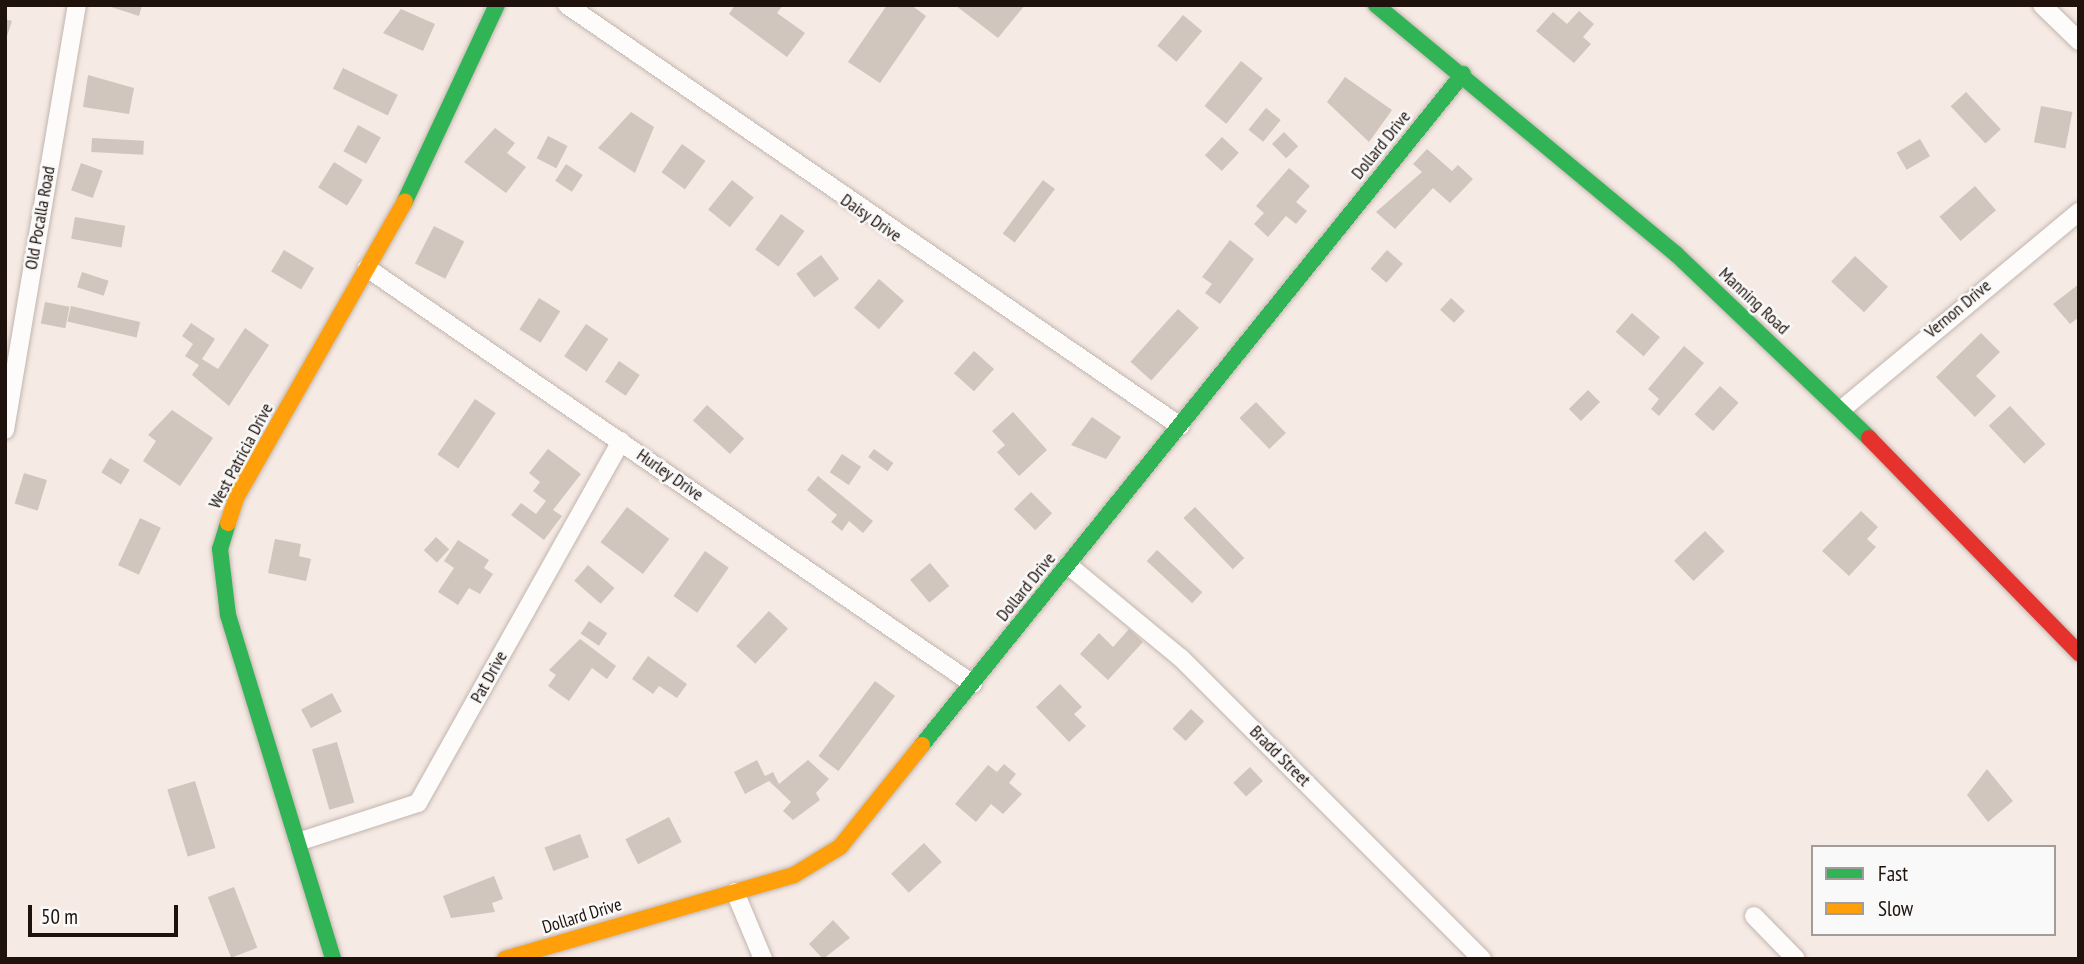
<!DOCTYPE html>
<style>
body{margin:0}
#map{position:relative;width:2084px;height:964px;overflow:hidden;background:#f6eae4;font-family:"PT Sans Narrow",sans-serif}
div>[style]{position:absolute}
.building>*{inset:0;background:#d0c6be;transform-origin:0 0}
.roads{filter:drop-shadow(0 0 2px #c1b5af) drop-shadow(0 0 2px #c1b5af)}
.street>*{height:18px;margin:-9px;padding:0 9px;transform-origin:9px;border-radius:9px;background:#fefcfb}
.fast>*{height:16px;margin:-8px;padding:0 8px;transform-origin:8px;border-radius:8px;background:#30b455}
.slow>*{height:16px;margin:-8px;padding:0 8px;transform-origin:8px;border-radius:8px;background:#ff9f0a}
.jam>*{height:16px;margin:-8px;padding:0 8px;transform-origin:8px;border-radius:8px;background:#e5322d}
span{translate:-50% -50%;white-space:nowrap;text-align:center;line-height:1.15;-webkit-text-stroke:5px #f9f9f9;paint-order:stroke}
.street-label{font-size:18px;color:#1f120c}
.frame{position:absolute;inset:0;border:7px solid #1f120c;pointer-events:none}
.legend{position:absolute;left:1811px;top:845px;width:245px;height:91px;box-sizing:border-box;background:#f9f9f9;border:2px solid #a29d9a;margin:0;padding:9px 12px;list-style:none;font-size:21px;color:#1f120c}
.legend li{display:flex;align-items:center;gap:14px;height:35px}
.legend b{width:35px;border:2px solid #a29d9a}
.scale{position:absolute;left:28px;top:905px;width:150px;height:32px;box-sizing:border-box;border:4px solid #1f120c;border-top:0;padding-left:9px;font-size:21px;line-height:24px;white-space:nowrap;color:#1f120c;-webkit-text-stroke:5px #f9f9f9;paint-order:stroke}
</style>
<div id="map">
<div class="building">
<i style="clip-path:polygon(105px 5px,142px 5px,139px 16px)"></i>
<i style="clip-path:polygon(735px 5px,783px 5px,777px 13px,805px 33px,787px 57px,729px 14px)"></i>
<i style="clip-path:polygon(887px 5px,911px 5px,926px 16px,880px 83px,848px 62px)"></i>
<i style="clip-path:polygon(955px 5px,1025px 5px,998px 38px)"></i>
<i style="clip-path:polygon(401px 9px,435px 24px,423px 51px,383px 33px)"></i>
<i style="clip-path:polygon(1579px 11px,1594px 24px,1583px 37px,1591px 44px,1574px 63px,1536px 31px,1553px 12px,1567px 24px)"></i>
<i style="left:1183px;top:15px;width:25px;height:40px;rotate:40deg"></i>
<i style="clip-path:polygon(5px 19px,12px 21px,6px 39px,5px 39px)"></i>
<i style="left:1241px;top:61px;width:28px;height:58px;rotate:39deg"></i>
<i style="left:343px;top:68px;width:61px;height:23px;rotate:26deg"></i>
<i style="clip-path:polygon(88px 75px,134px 88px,129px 114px,83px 107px)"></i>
<i style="clip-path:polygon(1345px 77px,1392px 110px,1369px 142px,1327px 102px)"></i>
<i style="left:1966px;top:92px;width:51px;height:21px;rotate:47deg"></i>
<i style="left:2041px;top:106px;width:32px;height:37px;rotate:11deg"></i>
<i style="left:1266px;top:108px;width:19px;height:28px;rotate:39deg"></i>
<i style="clip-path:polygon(631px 112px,654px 127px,635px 173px,598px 148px)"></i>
<i style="left:358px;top:125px;width:26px;height:30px;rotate:29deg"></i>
<i style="clip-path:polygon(495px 128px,515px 143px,507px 153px,526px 167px,506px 193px,464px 162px)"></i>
<i style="left:1284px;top:132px;width:20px;height:17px;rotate:45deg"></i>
<i style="left:548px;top:136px;width:22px;height:25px;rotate:27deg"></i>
<i style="left:1222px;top:137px;width:23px;height:25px;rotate:43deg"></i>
<i style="left:92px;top:138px;width:52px;height:14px;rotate:3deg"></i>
<i style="left:1920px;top:139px;width:20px;height:27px;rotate:60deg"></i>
<i style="left:682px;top:144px;width:29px;height:35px;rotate:36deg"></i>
<i style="clip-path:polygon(1427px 149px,1452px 171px,1458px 165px,1473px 179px,1450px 203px,1433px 188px,1395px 229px,1376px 212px,1422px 172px,1413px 164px)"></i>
<i style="left:334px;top:162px;width:34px;height:30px;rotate:32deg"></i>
<i style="left:81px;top:163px;width:23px;height:29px;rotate:20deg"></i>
<i style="left:566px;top:164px;width:20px;height:20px;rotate:33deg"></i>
<i style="clip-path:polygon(1289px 168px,1310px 186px,1296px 202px,1307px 211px,1296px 224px,1286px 216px,1268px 237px,1254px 224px,1264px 213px,1256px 206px)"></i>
<i style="left:732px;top:180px;width:28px;height:38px;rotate:39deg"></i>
<i style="left:1043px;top:180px;width:15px;height:67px;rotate:37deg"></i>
<i style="left:1975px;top:186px;width:32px;height:47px;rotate:49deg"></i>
<i style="left:781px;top:214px;width:29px;height:44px;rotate:36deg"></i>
<i style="left:75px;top:217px;width:51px;height:22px;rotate:10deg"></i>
<i style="left:434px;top:226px;width:34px;height:42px;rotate:27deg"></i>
<i style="clip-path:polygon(1230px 240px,1254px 259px,1220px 304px,1205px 293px,1212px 284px,1202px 277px)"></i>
<i style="left:284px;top:250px;width:35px;height:25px;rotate:31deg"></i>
<i style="left:1387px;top:250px;width:21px;height:25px;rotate:41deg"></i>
<i style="left:821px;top:255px;width:30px;height:31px;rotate:53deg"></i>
<i style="left:1855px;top:256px;width:45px;height:35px;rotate:43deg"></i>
<i style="left:82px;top:272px;width:28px;height:16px;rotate:18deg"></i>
<i style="left:879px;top:279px;width:33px;height:38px;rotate:41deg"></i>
<i style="clip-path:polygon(2079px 284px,2079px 317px,2070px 324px,2053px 304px)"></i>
<i style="left:539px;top:298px;width:25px;height:37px;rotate:32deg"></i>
<i style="left:1451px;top:298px;width:19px;height:16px;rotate:43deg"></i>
<i style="left:45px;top:302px;width:25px;height:22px;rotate:11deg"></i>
<i style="left:71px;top:306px;width:71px;height:16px;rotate:13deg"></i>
<i style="left:1178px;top:309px;width:28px;height:71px;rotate:42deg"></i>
<i style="left:1632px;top:313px;width:37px;height:25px;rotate:41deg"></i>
<i style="clip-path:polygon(191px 323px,215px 339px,202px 359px,218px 369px,245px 328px,269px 345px,229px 406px,192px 375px,199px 365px,185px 356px,193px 344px,182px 336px)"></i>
<i style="left:586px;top:324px;width:27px;height:39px;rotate:34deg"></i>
<i style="clip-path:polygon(1981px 333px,2000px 352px,1976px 376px,1996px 396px,1975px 417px,1936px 377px)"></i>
<i style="clip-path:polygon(1684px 346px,1704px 363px,1659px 416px,1651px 409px,1659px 399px,1648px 389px)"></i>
<i style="left:974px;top:351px;width:27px;height:30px;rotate:42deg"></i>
<i style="left:619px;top:361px;width:25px;height:25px;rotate:34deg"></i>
<i style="left:1720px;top:386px;width:25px;height:38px;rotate:42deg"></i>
<i style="left:1588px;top:390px;width:17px;height:27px;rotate:45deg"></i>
<i style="left:475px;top:399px;width:25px;height:67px;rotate:34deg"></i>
<i style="left:1256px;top:402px;width:43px;height:23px;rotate:46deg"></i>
<i style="left:707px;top:405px;width:50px;height:21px;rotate:42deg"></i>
<i style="left:2010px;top:406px;width:52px;height:29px;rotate:47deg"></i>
<i style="clip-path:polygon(172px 410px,213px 438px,180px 486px,143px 461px,156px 441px,148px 435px)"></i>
<i style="clip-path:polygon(1013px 412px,1047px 450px,1019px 476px,997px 452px,1005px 445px,992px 431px)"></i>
<i style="clip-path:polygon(1092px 417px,1121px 437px,1106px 459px,1071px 445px)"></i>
<i style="clip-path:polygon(548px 449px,581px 474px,553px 510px,562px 516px,544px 540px,511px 515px,521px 503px,536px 514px,546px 501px,533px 491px,540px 482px,529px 473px)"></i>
<i style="left:874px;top:449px;width:24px;height:10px;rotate:36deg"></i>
<i style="left:842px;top:454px;width:23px;height:22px;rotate:34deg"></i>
<i style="left:110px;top:458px;width:23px;height:17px;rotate:31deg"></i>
<i style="left:24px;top:473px;width:24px;height:32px;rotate:17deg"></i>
<i style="clip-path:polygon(818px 476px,873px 521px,863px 533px,849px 521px,842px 531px,831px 522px,837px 515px,807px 490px)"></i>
<i style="left:1031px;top:492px;width:30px;height:24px;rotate:45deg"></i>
<i style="left:627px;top:507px;width:53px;height:44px;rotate:37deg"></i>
<i style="left:1195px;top:507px;width:71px;height:16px;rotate:46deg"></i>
<i style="clip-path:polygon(1861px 511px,1878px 527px,1867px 539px,1876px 547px,1849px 576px,1822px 551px)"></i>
<i style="left:140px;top:518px;width:23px;height:52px;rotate:25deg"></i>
<i style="left:1705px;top:531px;width:28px;height:43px;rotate:46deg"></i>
<i style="left:436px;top:537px;width:18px;height:18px;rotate:43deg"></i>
<i style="clip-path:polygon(275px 539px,301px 544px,299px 556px,311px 559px,306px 581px,268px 573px)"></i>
<i style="clip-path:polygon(458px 540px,489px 560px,484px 568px,493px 574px,480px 594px,469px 588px,458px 605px,438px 592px,454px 568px,444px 561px)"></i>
<i style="left:1157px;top:550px;width:62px;height:15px;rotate:43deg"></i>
<i style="left:705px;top:551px;width:29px;height:55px;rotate:35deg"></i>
<i style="left:930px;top:563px;width:30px;height:26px;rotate:50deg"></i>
<i style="left:588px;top:565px;width:35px;height:21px;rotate:41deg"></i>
<i style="left:769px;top:611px;width:26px;height:48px;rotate:43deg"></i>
<i style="left:589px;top:621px;width:22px;height:15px;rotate:34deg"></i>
<i style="clip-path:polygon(1129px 629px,1143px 642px,1108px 680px,1080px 654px,1099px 633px,1113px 647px)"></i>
<i style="clip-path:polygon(580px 639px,616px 666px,607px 679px,592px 668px,569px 701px,548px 686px,556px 675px,549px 670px)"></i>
<i style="clip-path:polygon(648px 656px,687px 684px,677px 698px,659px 686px,653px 694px,632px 679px)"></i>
<i style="left:875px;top:681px;width:25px;height:94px;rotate:37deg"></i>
<i style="clip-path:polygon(1060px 684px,1082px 707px,1074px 714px,1086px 726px,1069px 742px,1036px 707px)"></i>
<i style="left:332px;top:693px;width:21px;height:35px;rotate:62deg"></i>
<i style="left:1191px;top:709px;width:18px;height:27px;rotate:43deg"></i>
<i style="left:337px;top:742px;width:63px;height:26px;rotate:74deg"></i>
<i style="clip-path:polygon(757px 760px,765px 776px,773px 772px,779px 784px,808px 760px,829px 779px,816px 793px,820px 800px,793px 820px,783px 811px,791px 802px,769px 781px,745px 794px,734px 772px)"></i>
<i style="clip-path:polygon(1004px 764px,1016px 774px,1009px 783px,1022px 794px,1003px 814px,991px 804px,976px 822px,955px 804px,988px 765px,997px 772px)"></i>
<i style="left:1250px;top:767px;width:19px;height:23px;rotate:47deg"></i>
<i style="clip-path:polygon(1987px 769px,2013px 801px,1988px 822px,1967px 795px)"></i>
<i style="left:195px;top:781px;width:70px;height:29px;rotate:73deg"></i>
<i style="left:669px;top:817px;width:28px;height:49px;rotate:63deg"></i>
<i style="left:580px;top:834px;width:25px;height:38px;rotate:69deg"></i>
<i style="left:924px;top:843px;width:26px;height:45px;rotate:47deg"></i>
<i style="clip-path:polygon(494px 876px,503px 899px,492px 903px,495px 912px,451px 918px,443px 896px)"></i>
<i style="left:234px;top:887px;width:65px;height:28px;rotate:69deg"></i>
<i style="clip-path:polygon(833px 920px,850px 938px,823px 959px,809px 944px)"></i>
</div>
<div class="roads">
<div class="street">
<i style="left:567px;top:5px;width:744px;rotate:34.48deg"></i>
<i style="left:2042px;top:5px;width:52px;rotate:44.2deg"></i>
<i style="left:367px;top:268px;width:735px;rotate:34.47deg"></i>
<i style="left:1841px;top:410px;width:310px;rotate:-39.8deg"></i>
<i style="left:5px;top:430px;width:431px;rotate:-80.4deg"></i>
<i style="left:1068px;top:565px;width:146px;rotate:39.5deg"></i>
<i style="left:1181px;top:658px;width:426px;rotate:45deg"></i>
<i style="left:298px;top:842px;width:126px;rotate:-18deg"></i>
<i style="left:418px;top:803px;width:415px;rotate:-60.7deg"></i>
<i style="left:735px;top:892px;width:73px;rotate:67.3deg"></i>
<i style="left:1754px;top:916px;width:60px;rotate:45.7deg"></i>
</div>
<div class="fast">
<i style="left:1376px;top:5px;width:390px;rotate:39.7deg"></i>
<i style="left:1676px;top:254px;width:267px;rotate:43.6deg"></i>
<i style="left:405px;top:201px;width:217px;rotate:-64.9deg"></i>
<i style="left:228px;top:523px;width:27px;rotate:107deg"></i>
<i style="left:220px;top:549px;width:66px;rotate:83.1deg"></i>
<i style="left:228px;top:615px;width:360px;rotate:73deg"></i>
<i style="left:922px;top:745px;width:862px;rotate:-51.12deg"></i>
</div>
<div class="slow">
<i style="left:228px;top:523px;width:28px;rotate:-72deg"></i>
<i style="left:237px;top:496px;width:339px;rotate:-60.3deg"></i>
<i style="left:505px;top:959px;width:301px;rotate:-16.2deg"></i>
<i style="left:794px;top:875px;width:54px;rotate:-31.3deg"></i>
<i style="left:840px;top:847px;width:131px;rotate:-51.2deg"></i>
</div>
<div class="jam">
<i style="left:1869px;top:438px;width:301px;rotate:45.7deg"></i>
</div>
</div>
<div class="street-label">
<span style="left:1381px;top:145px;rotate:-51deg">Dollard Drive</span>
<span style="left:40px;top:218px;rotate:-80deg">Old Pocalla Road</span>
<span style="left:871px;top:218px;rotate:35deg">Daisy Drive</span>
<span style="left:1754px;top:301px;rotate:43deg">Manning Road</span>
<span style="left:1958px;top:309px;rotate:-40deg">Vernon Drive</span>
<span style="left:241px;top:456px;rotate:-62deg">West Patricia Drive</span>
<span style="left:670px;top:475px;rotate:35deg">Hurley Drive</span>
<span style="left:1026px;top:587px;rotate:-51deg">Dollard Drive</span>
<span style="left:489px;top:677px;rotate:-61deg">Pat Drive</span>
<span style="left:1280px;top:756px;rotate:45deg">Bradd Street</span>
<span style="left:582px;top:916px;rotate:-17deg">Dollard Drive</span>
</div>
<div class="frame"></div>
<ul class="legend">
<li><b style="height:9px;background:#30b455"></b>Fast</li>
<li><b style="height:9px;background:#ff9f0a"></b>Slow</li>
</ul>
<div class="scale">50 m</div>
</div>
